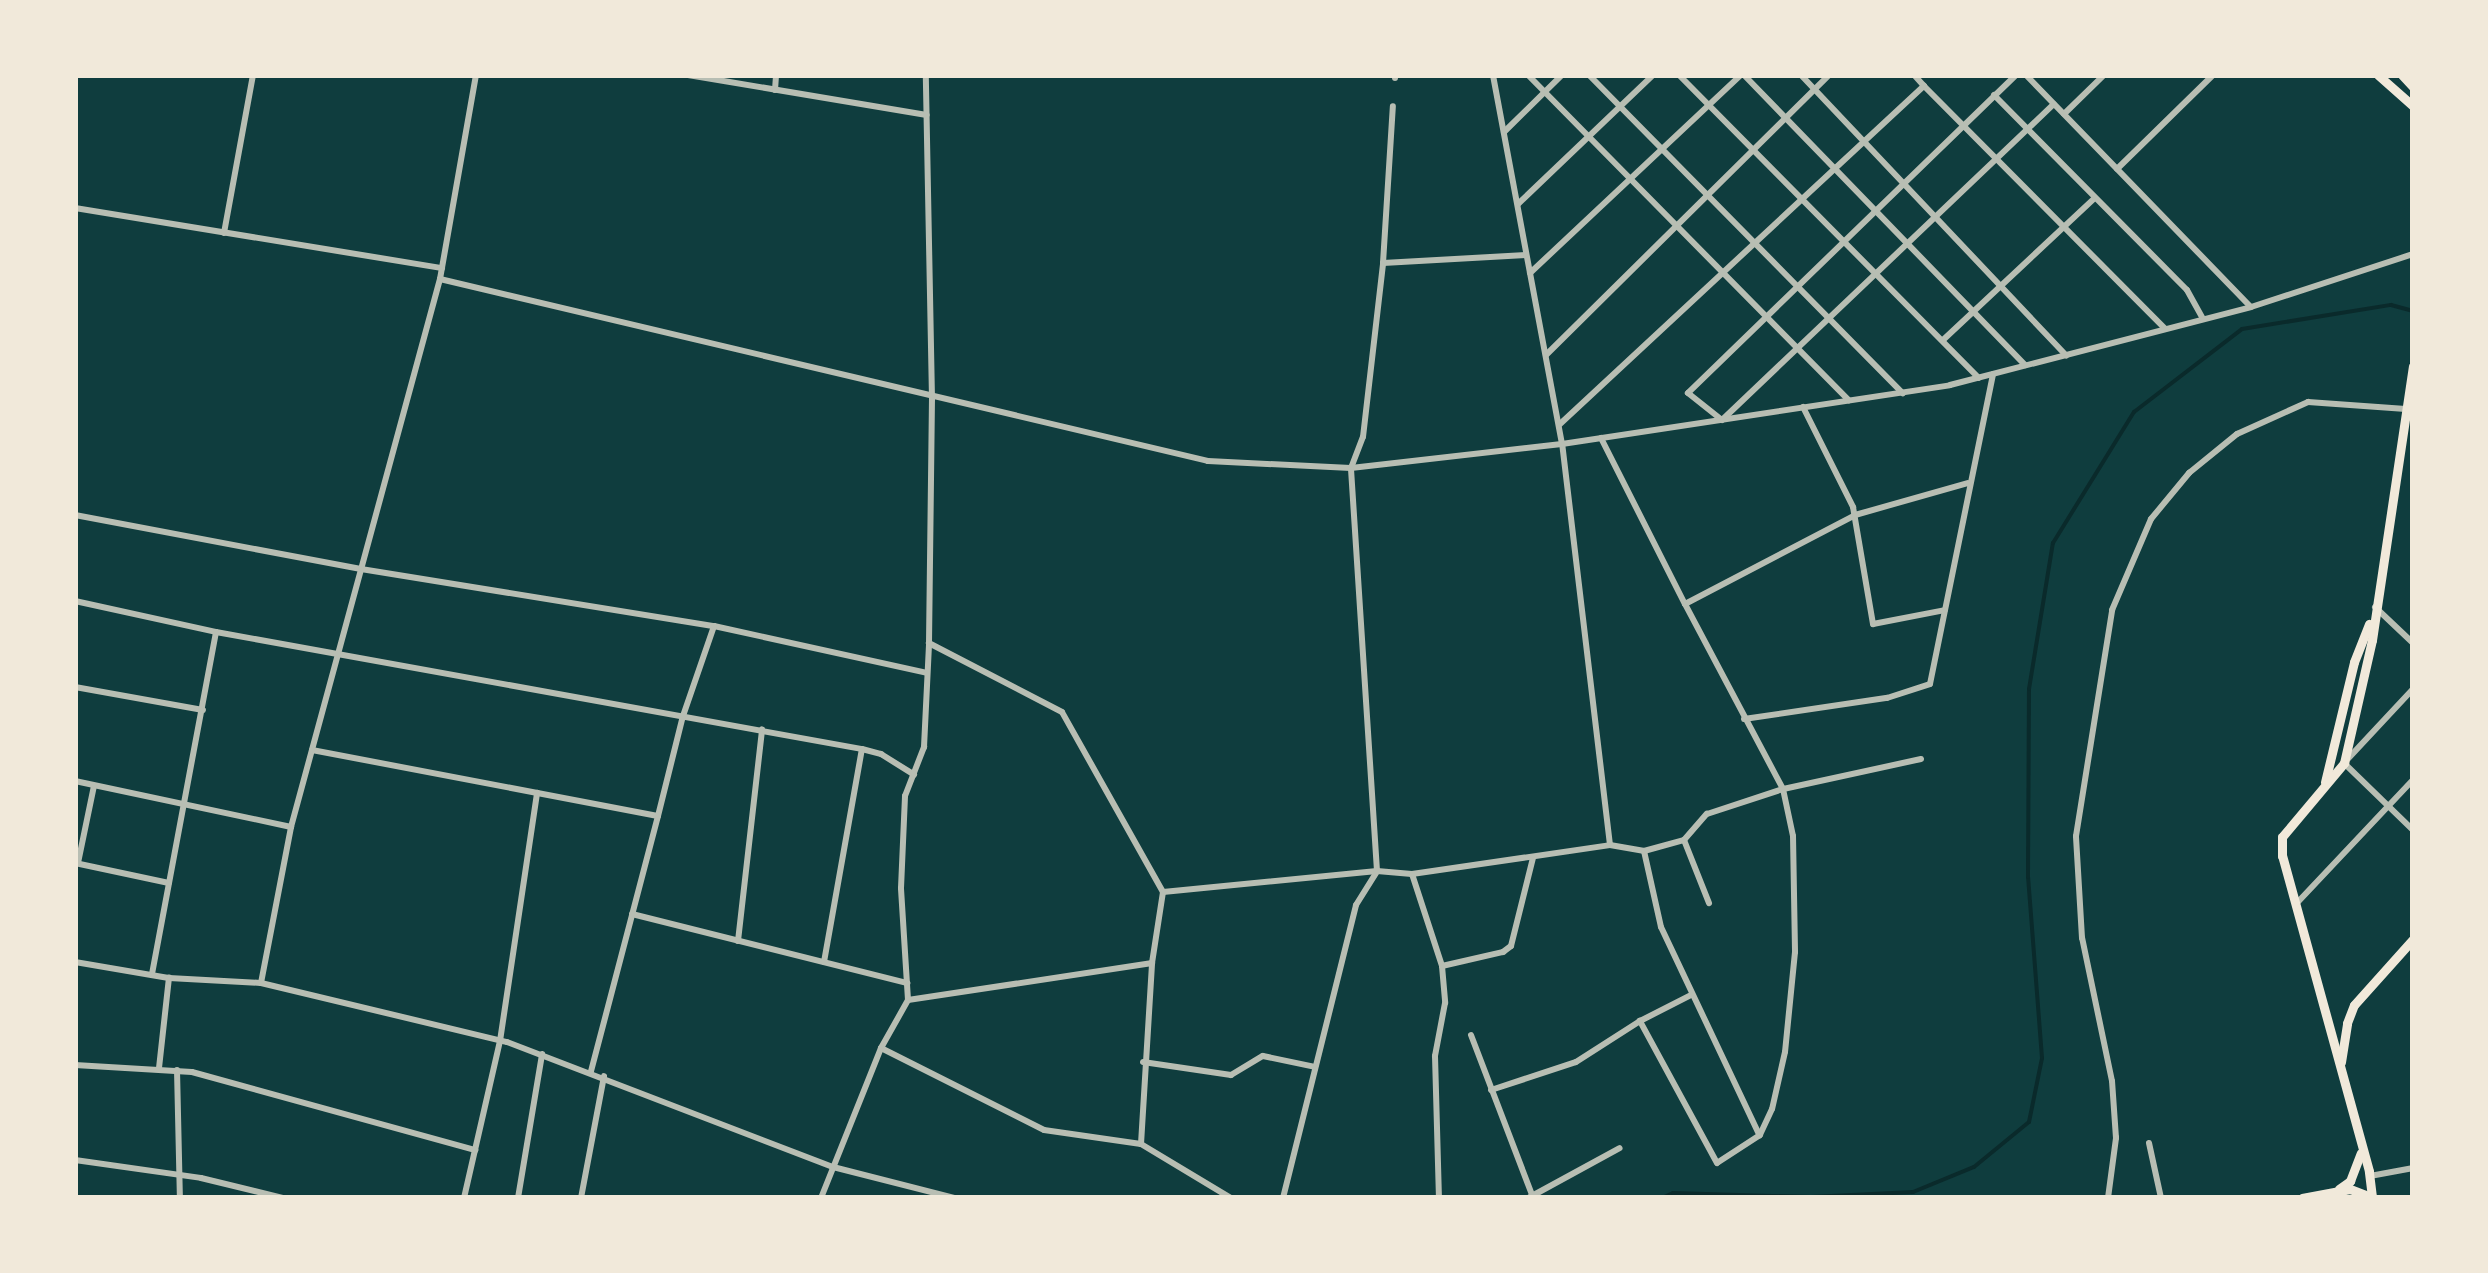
<!DOCTYPE html>
<style>
body{margin:0}
#map{position:relative;width:2488px;height:1273px;overflow:hidden;background:#0f3d3e;font-family:"DejaVu Sans",sans-serif}
div>[style]{position:absolute}
.stream>*{height:4px;margin:-2px;padding:0 2px;transform-origin:2px;border-radius:2px;background:#0a2a2b}
.minor>*{height:6px;margin:-3px;padding:0 3px;transform-origin:3px;border-radius:3px;background:#b8beb3}
.primary>*{height:9px;margin:-4.5px;padding:0 4.5px;transform-origin:4.5px;border-radius:4.5px;background:#f1e9da}
span{translate:-50% -50%;white-space:nowrap;text-align:center;line-height:1.15;-webkit-text-stroke:10px #f1e9da;paint-order:stroke}
.frame{position:absolute;inset:0;border:78px solid #f1e9da;pointer-events:none}
</style>
<div id="map">
<div class="stream">
<i style="left:1662px;top:1198px;width:12px;rotate:-24deg"></i>
<i style="left:1673px;top:1193px;width:138px;rotate:1.7deg"></i>
<i style="left:1811px;top:1197px;width:102px;rotate:-2.8deg"></i>
<i style="left:1913px;top:1192px;width:66px;rotate:-22.3deg"></i>
<i style="left:1974px;top:1167px;width:71px;rotate:-39.3deg"></i>
<i style="left:2029px;top:1122px;width:65px;rotate:-78.5deg"></i>
<i style="left:2042px;top:1058px;width:182px;rotate:-94.4deg"></i>
<i style="left:2028px;top:877px;width:188px;rotate:-89.7deg"></i>
<i style="left:2029px;top:689px;width:148px;rotate:-80.7deg"></i>
<i style="left:2053px;top:543px;width:154px;rotate:-58.3deg"></i>
<i style="left:2134px;top:412px;width:136px;rotate:-37.5deg"></i>
<i style="left:2242px;top:329px;width:151px;rotate:-9.2deg"></i>
<i style="left:2391px;top:305px;width:23px;rotate:15deg"></i>
</div>
<div class="minor">
<i style="left:688px;top:75px;width:242px;rotate:9.5deg"></i>
<i style="left:1528px;top:75px;width:457px;rotate:45.4deg"></i>
<i style="left:1589px;top:75px;width:447px;rotate:45.4deg"></i>
<i style="left:1679px;top:75px;width:426px;rotate:45.3deg"></i>
<i style="left:1744px;top:75px;width:404px;rotate:45.9deg"></i>
<i style="left:1801px;top:75px;width:386px;rotate:46.6deg"></i>
<i style="left:2016px;top:75px;width:457px;rotate:135.9deg"></i>
<i style="left:1688px;top:393px;width:43px;rotate:38.5deg"></i>
<i style="left:1722px;top:420px;width:458px;rotate:-43.6deg"></i>
<i style="left:2026px;top:75px;width:322px;rotate:45.9deg"></i>
<i style="left:1395px;top:78px;width:3px;rotate:-90deg"></i>
<i style="left:1924px;top:86px;width:342px;rotate:45.2deg"></i>
<i style="left:775px;top:90px;width:15px;rotate:-86deg"></i>
<i style="left:1994px;top:95px;width:274px;rotate:45.3deg"></i>
<i style="left:2187px;top:290px;width:33px;rotate:61deg"></i>
<i style="left:2064px;top:114px;width:56px;rotate:-44.3deg"></i>
<i style="left:1504px;top:132px;width:81px;rotate:-44.5deg"></i>
<i style="left:2117px;top:169px;width:134px;rotate:-44.4deg"></i>
<i style="left:1518px;top:204px;width:187px;rotate:-43.7deg"></i>
<i style="left:75px;top:208px;width:372px;rotate:9.3deg"></i>
<i style="left:224px;top:233px;width:161px;rotate:-79.6deg"></i>
<i style="left:1383px;top:263px;width:143px;rotate:-3.2deg"></i>
<i style="left:1530px;top:273px;width:289px;rotate:-43.2deg"></i>
<i style="left:440px;top:279px;width:789px;rotate:13.33deg"></i>
<i style="left:1208px;top:461px;width:143px;rotate:2.8deg"></i>
<i style="left:1351px;top:468px;width:212px;rotate:-6.5deg"></i>
<i style="left:1562px;top:444px;width:392px;rotate:-8.6deg"></i>
<i style="left:1950px;top:385px;width:311px;rotate:-14.5deg"></i>
<i style="left:2251px;top:307px;width:170px;rotate:-18.1deg"></i>
<i style="left:1943px;top:340px;width:208px;rotate:-43.1deg"></i>
<i style="left:1546px;top:355px;width:398px;rotate:-44.7deg"></i>
<i style="left:1803px;top:407px;width:112px;rotate:63.4deg"></i>
<i style="left:1853px;top:507px;width:119px;rotate:80.3deg"></i>
<i style="left:1873px;top:624px;width:73px;rotate:-11deg"></i>
<i style="left:1560px;top:424px;width:497px;rotate:-42.9deg"></i>
<i style="left:1924px;top:86px;width:15px;rotate:-132deg"></i>
<i style="left:1601px;top:438px;width:186px;rotate:63.2deg"></i>
<i style="left:75px;top:515px;width:291px;rotate:10.7deg"></i>
<i style="left:361px;top:569px;width:358px;rotate:9.2deg"></i>
<i style="left:714px;top:626px;width:218px;rotate:12.4deg"></i>
<i style="left:75px;top:601px;width:144px;rotate:12.4deg"></i>
<i style="left:216px;top:632px;width:657px;rotate:10.27deg"></i>
<i style="left:862px;top:749px;width:20px;rotate:15deg"></i>
<i style="left:881px;top:754px;width:39px;rotate:32deg"></i>
<i style="left:2375px;top:607px;width:52px;rotate:43.5deg"></i>
<i style="left:75px;top:687px;width:130px;rotate:10.2deg"></i>
<i style="left:2413px;top:689px;width:101px;rotate:133deg"></i>
<i style="left:2344px;top:763px;width:96px;rotate:44.2deg"></i>
<i style="left:1744px;top:719px;width:145px;rotate:-8.4deg"></i>
<i style="left:1887px;top:698px;width:45px;rotate:-18deg"></i>
<i style="left:1930px;top:684px;width:316px;rotate:-78.5deg"></i>
<i style="left:312px;top:750px;width:352px;rotate:10.8deg"></i>
<i style="left:658px;top:816px;width:264px;rotate:104.7deg"></i>
<i style="left:1921px;top:759px;width:141px;rotate:167.7deg"></i>
<i style="left:1783px;top:789px;width:209px;rotate:-117.9deg"></i>
<i style="left:1685px;top:604px;width:192px;rotate:-27.6deg"></i>
<i style="left:1855px;top:515px;width:117px;rotate:-15.8deg"></i>
<i style="left:75px;top:781px;width:221px;rotate:12deg"></i>
<i style="left:658px;top:816px;width:103px;rotate:-76deg"></i>
<i style="left:683px;top:716px;width:95px;rotate:-71deg"></i>
<i style="left:1684px;top:840px;width:68px;rotate:68.4deg"></i>
<i style="left:1610px;top:845px;width:35px;rotate:10deg"></i>
<i style="left:1644px;top:851px;width:41px;rotate:-15.4deg"></i>
<i style="left:1684px;top:840px;width:35px;rotate:-49deg"></i>
<i style="left:1707px;top:814px;width:80px;rotate:-18.2deg"></i>
<i style="left:1783px;top:789px;width:48px;rotate:78deg"></i>
<i style="left:1793px;top:836px;width:116px;rotate:89deg"></i>
<i style="left:1795px;top:952px;width:100px;rotate:95.7deg"></i>
<i style="left:1785px;top:1052px;width:58px;rotate:102.8deg"></i>
<i style="left:1772px;top:1109px;width:29px;rotate:115deg"></i>
<i style="left:1760px;top:1135px;width:51px;rotate:146.9deg"></i>
<i style="left:1717px;top:1163px;width:162px;rotate:-118.5deg"></i>
<i style="left:1644px;top:851px;width:78px;rotate:77.4deg"></i>
<i style="left:1661px;top:927px;width:229px;rotate:64.7deg"></i>
<i style="left:75px;top:863px;width:96px;rotate:12deg"></i>
<i style="left:78px;top:863px;width:79px;rotate:-78.3deg"></i>
<i style="left:1412px;top:874px;width:97px;rotate:71.9deg"></i>
<i style="left:1442px;top:966px;width:37px;rotate:85deg"></i>
<i style="left:1445px;top:1003px;width:54px;rotate:100.7deg"></i>
<i style="left:1435px;top:1056px;width:142px;rotate:88.4deg"></i>
<i style="left:1163px;top:892px;width:215px;rotate:-5.6deg"></i>
<i style="left:1377px;top:871px;width:35px;rotate:5deg"></i>
<i style="left:1412px;top:874px;width:200px;rotate:-8.3deg"></i>
<i style="left:1610px;top:845px;width:404px;rotate:-96.8deg"></i>
<i style="left:1562px;top:444px;width:375px;rotate:-100.6deg"></i>
<i style="left:2296px;top:904px;width:170px;rotate:-46.7deg"></i>
<i style="left:632px;top:914px;width:284px;rotate:14.1deg"></i>
<i style="left:738px;top:941px;width:213px;rotate:-83.5deg"></i>
<i style="left:75px;top:962px;width:95px;rotate:9.7deg"></i>
<i style="left:169px;top:978px;width:92px;rotate:3.1deg"></i>
<i style="left:261px;top:983px;width:253px;rotate:13.5deg"></i>
<i style="left:507px;top:1042px;width:349px;rotate:21deg"></i>
<i style="left:833px;top:1167px;width:126px;rotate:14.3deg"></i>
<i style="left:824px;top:962px;width:216px;rotate:-79.9deg"></i>
<i style="left:1442px;top:966px;width:63px;rotate:-12.9deg"></i>
<i style="left:1503px;top:952px;width:10px;rotate:-37deg"></i>
<i style="left:1511px;top:946px;width:91px;rotate:-76deg"></i>
<i style="left:152px;top:974px;width:348px;rotate:-79.4deg"></i>
<i style="left:261px;top:983px;width:159px;rotate:-79.1deg"></i>
<i style="left:291px;top:827px;width:568px;rotate:-74.79deg"></i>
<i style="left:440px;top:279px;width:207px;rotate:-80deg"></i>
<i style="left:908px;top:1000px;width:247px;rotate:-8.6deg"></i>
<i style="left:1152px;top:963px;width:72px;rotate:-81.2deg"></i>
<i style="left:1163px;top:892px;width:206px;rotate:-119.3deg"></i>
<i style="left:1062px;top:712px;width:150px;rotate:-152.6deg"></i>
<i style="left:929px;top:643px;width:244px;rotate:-89.3deg"></i>
<i style="left:932px;top:399px;width:324px;rotate:-91.1deg"></i>
<i style="left:1471px;top:1035px;width:171px;rotate:69.1deg"></i>
<i style="left:881px;top:1048px;width:182px;rotate:26.7deg"></i>
<i style="left:1044px;top:1130px;width:98px;rotate:8.2deg"></i>
<i style="left:1141px;top:1144px;width:181px;rotate:-86.5deg"></i>
<i style="left:1143px;top:1062px;width:89px;rotate:8.4deg"></i>
<i style="left:1231px;top:1075px;width:37px;rotate:-31deg"></i>
<i style="left:1263px;top:1056px;width:53px;rotate:11.9deg"></i>
<i style="left:75px;top:1065px;width:117px;rotate:3.4deg"></i>
<i style="left:192px;top:1072px;width:294px;rotate:15.4deg"></i>
<i style="left:159px;top:1068px;width:91px;rotate:-83.7deg"></i>
<i style="left:177px;top:1070px;width:128px;rotate:88.7deg"></i>
<i style="left:1491px;top:1090px;width:89px;rotate:-18.2deg"></i>
<i style="left:1576px;top:1062px;width:76px;rotate:-32.6deg"></i>
<i style="left:1640px;top:1021px;width:57px;rotate:-27deg"></i>
<i style="left:2149px;top:1143px;width:56px;rotate:77.7deg"></i>
<i style="left:1141px;top:1144px;width:105px;rotate:31deg"></i>
<i style="left:75px;top:1160px;width:127px;rotate:8.1deg"></i>
<i style="left:201px;top:1178px;width:84px;rotate:13.7deg"></i>
<i style="left:2370px;top:1176px;width:44px;rotate:-10.5deg"></i>
<i style="left:1530px;top:1197px;width:102px;rotate:-28.6deg"></i>
<i style="left:464px;top:1198px;width:161px;rotate:-77.1deg"></i>
<i style="left:500px;top:1041px;width:251px;rotate:-81.5deg"></i>
<i style="left:518px;top:1198px;width:146px;rotate:-80.5deg"></i>
<i style="left:581px;top:1198px;width:124px;rotate:-79.3deg"></i>
<i style="left:821px;top:1198px;width:162px;rotate:-68.2deg"></i>
<i style="left:881px;top:1048px;width:55px;rotate:-60.6deg"></i>
<i style="left:908px;top:1000px;width:112px;rotate:-93.6deg"></i>
<i style="left:901px;top:888px;width:92px;rotate:-87.5deg"></i>
<i style="left:905px;top:796px;width:53px;rotate:-68.8deg"></i>
<i style="left:924px;top:747px;width:104px;rotate:-87.2deg"></i>
<i style="left:1283px;top:1198px;width:302px;rotate:-76deg"></i>
<i style="left:1356px;top:905px;width:40px;rotate:-58deg"></i>
<i style="left:1377px;top:871px;width:404px;rotate:-93.7deg"></i>
<i style="left:1351px;top:468px;width:33px;rotate:-69deg"></i>
<i style="left:1363px;top:437px;width:175px;rotate:-83.4deg"></i>
<i style="left:1383px;top:263px;width:157px;rotate:-86.4deg"></i>
<i style="left:2108px;top:1198px;width:61px;rotate:-82.4deg"></i>
<i style="left:2116px;top:1138px;width:57px;rotate:-94deg"></i>
<i style="left:2112px;top:1081px;width:146px;rotate:-101.8deg"></i>
<i style="left:2082px;top:938px;width:102px;rotate:-93.4deg"></i>
<i style="left:2076px;top:836px;width:229px;rotate:-80.9deg"></i>
<i style="left:2112px;top:610px;width:99px;rotate:-66.8deg"></i>
<i style="left:2151px;top:519px;width:60px;rotate:-50.4deg"></i>
<i style="left:2189px;top:473px;width:62px;rotate:-39.1deg"></i>
<i style="left:2237px;top:434px;width:78px;rotate:-24.3deg"></i>
<i style="left:2308px;top:402px;width:98px;rotate:4.1deg"></i>
</div>
<div class="primary">
<i style="left:2378px;top:75px;width:47px;rotate:41.5deg"></i>
<i style="left:2402px;top:75px;width:16px;rotate:47deg"></i>
<i style="left:2325px;top:782px;width:123px;rotate:-76.4deg"></i>
<i style="left:2354px;top:662px;width:41px;rotate:-68.5deg"></i>
<i style="left:2341px;top:1062px;width:39px;rotate:-81deg"></i>
<i style="left:2347px;top:1023px;width:19px;rotate:-69deg"></i>
<i style="left:2354px;top:1005px;width:89px;rotate:-48.2deg"></i>
<i style="left:2339px;top:1189px;width:14px;rotate:-36deg"></i>
<i style="left:2350px;top:1181px;width:30px;rotate:-69deg"></i>
<i style="left:2372px;top:1197px;width:26px;rotate:-97deg"></i>
<i style="left:2369px;top:1171px;width:327px;rotate:-105.4deg"></i>
<i style="left:2282px;top:856px;width:19px;rotate:-90deg"></i>
<i style="left:2282px;top:837px;width:97px;rotate:-50deg"></i>
<i style="left:2344px;top:763px;width:126px;rotate:-77.2deg"></i>
<i style="left:2372px;top:640px;width:277px;rotate:-81.5deg"></i>
<i style="left:2302px;top:1198px;width:49px;rotate:-10.6deg"></i>
<i style="left:2350px;top:1189px;width:25px;rotate:21deg"></i>
</div>
<div class="frame"></div>
</div>
